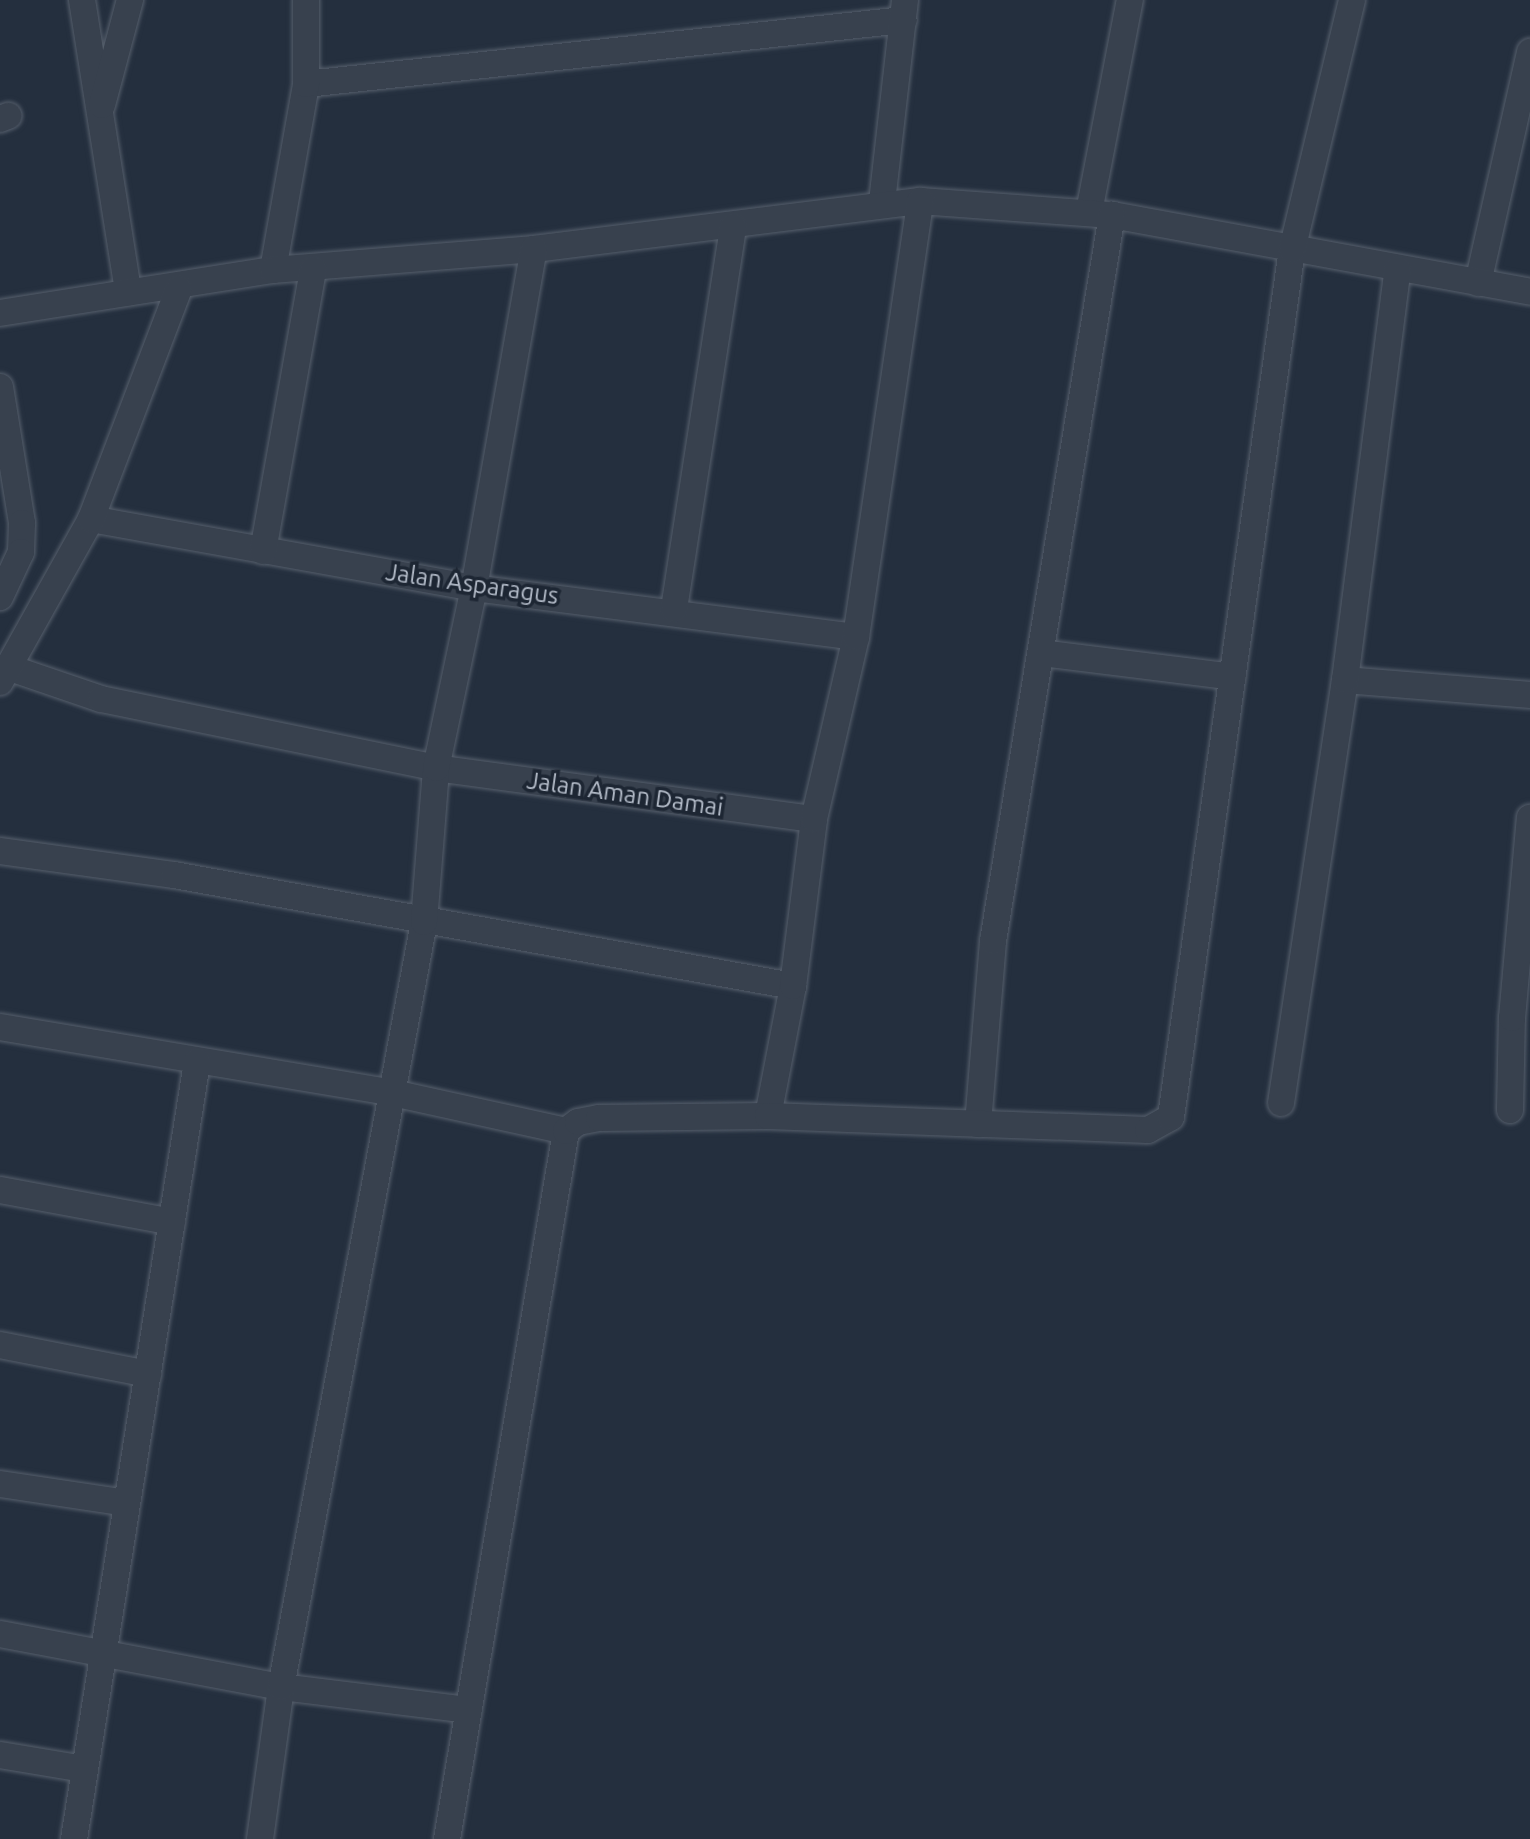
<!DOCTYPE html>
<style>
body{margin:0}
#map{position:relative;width:1530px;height:1839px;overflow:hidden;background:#242f3e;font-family:Ubuntu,sans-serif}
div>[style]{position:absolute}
.roads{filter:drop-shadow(0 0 2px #565f6c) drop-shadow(0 0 2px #565f6c)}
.minor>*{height:26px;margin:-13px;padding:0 13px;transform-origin:13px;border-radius:13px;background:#38414e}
span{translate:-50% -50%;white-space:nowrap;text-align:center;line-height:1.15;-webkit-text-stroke:7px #1d2633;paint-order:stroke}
.street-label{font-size:24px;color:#b4bcc9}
</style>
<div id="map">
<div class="roads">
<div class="minor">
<i style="left:82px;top:0;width:296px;rotate:81deg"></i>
<i style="left:306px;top:84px;width:601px;rotate:-6.11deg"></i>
<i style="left:102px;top:105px;width:109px;rotate:-75.1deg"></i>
<i style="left:0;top:119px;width:9px;rotate:-21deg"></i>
<i style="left:882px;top:202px;width:203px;rotate:-83.5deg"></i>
<i style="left:1089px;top:212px;width:216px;rotate:-79.1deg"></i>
<i style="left:273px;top:270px;width:189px;rotate:-79.9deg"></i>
<i style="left:306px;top:84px;width:84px;rotate:-90deg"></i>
<i style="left:1478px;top:283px;width:237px;rotate:-77.3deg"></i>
<i style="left:0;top:313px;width:276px;rotate:-9deg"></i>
<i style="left:273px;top:270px;width:262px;rotate:-4.6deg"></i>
<i style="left:534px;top:249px;width:389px;rotate:-7.1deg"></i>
<i style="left:920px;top:201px;width:193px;rotate:4.2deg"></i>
<i style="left:1112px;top:215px;width:425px;rotate:10.4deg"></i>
<i style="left:0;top:387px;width:138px;rotate:80.8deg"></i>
<i style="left:22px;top:523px;width:29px;rotate:92deg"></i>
<i style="left:21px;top:552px;width:50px;rotate:115deg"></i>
<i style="left:91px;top:519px;width:389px;rotate:10.2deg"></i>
<i style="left:474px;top:588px;width:385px;rotate:7.3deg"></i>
<i style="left:263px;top:551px;width:286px;rotate:-79.9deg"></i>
<i style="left:674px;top:609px;width:387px;rotate:-81.2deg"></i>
<i style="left:1041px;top:653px;width:193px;rotate:7.1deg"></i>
<i style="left:7px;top:667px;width:99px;rotate:18.8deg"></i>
<i style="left:101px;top:699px;width:342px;rotate:11.6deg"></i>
<i style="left:436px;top:768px;width:381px;rotate:7.7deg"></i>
<i style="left:1345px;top:680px;width:186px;rotate:4.6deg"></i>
<i style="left:0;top:682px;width:187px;rotate:-60.8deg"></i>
<i style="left:91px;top:519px;width:246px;rotate:-69.1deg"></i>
<i style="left:0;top:851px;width:176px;rotate:7.9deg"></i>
<i style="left:174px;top:875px;width:629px;rotate:10.17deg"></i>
<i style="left:0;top:1027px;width:399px;rotate:9.5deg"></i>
<i style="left:393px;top:1093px;width:177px;rotate:12.4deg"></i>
<i style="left:1281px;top:1103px;width:428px;rotate:-81.4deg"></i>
<i style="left:1345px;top:680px;width:414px;rotate:-82.7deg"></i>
<i style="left:1510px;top:1110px;width:92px;rotate:-88.8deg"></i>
<i style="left:1512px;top:1018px;width:201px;rotate:-84.9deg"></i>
<i style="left:768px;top:1116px;width:132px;rotate:-79.1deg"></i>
<i style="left:793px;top:986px;width:168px;rotate:-82.8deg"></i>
<i style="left:814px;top:819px;width:187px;rotate:-77deg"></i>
<i style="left:856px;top:637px;width:441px;rotate:-81.6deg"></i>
<i style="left:978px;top:1124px;width:184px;rotate:-85.3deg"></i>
<i style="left:993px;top:941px;width:736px;rotate:-80.69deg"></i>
<i style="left:0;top:1190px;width:175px;rotate:10.5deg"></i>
<i style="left:0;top:1345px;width:151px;rotate:11.1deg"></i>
<i style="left:0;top:1484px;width:128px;rotate:8.5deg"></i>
<i style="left:0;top:1634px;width:286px;rotate:10.7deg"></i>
<i style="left:281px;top:1687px;width:189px;rotate:7deg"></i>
<i style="left:0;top:1755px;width:85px;rotate:9.5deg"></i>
<i style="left:74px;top:1839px;width:787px;rotate:-81deg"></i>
<i style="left:260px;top:1839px;width:153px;rotate:-82.1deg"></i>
<i style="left:281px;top:1687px;width:778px;rotate:-79.41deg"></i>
<i style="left:424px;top:922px;width:154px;rotate:-85.5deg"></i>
<i style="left:436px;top:768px;width:184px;rotate:-78.1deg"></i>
<i style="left:474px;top:588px;width:344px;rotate:-80deg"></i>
<i style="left:447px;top:1839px;width:718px;rotate:-80.46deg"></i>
<i style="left:566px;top:1131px;width:15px;rotate:-37deg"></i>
<i style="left:578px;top:1122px;width:21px;rotate:-11deg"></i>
<i style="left:599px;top:1118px;width:169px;rotate:-0.7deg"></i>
<i style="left:768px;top:1116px;width:380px;rotate:2.1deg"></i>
<i style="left:1148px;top:1130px;width:26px;rotate:-29deg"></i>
<i style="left:1171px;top:1117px;width:875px;rotate:-82.06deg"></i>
<i style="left:1292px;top:250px;width:257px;rotate:-76.5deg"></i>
</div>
</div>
<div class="street-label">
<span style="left:472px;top:584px;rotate:8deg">Jalan Asparagus</span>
<span style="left:625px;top:794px;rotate:8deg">Jalan Aman Damai</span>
</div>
</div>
